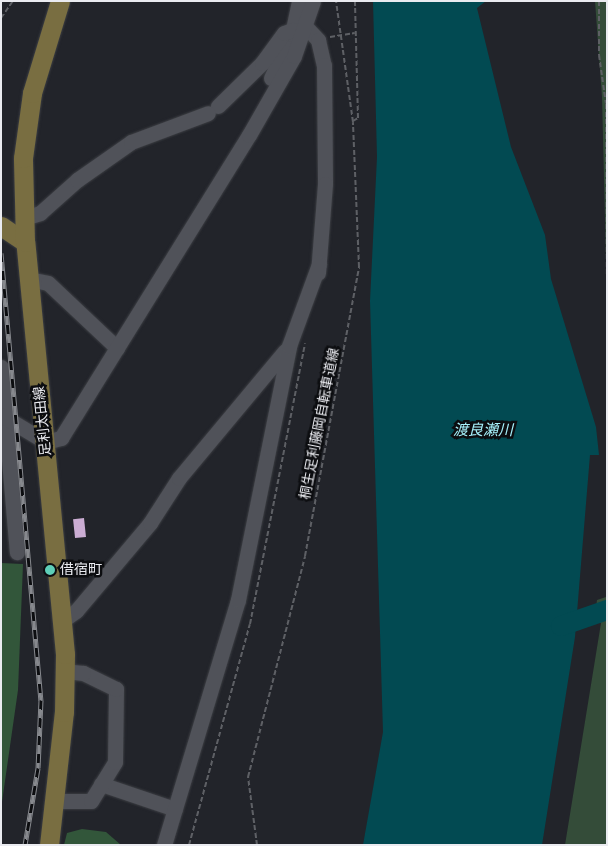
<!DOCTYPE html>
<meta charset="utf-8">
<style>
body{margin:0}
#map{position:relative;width:608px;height:846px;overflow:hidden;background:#22242a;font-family:"Fira Sans","Noto Sans JP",sans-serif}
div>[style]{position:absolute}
.green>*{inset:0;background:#344c39}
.forest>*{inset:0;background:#32563a}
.water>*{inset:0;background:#024a52}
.river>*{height:20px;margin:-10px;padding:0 10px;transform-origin:10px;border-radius:10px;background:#024a52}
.building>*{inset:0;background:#cbadd3;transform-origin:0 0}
.path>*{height:2px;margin-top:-1px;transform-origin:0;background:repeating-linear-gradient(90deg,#5e6065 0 5px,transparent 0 7.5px)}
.roads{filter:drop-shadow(0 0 1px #3c3e43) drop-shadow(0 0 1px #3c3e43)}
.minor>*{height:15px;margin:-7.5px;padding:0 7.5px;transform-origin:7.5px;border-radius:7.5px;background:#505259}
.major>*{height:19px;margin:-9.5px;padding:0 9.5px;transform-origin:9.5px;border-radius:9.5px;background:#796e41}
.rail>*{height:5px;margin-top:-2.5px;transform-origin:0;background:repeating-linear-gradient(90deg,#0c0d10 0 9px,#87898e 0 18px);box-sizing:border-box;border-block:1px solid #87898e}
.dots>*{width:14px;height:14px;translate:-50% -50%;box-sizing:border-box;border:2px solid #0c0d10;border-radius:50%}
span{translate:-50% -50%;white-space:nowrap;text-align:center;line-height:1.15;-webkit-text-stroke:5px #0c0d10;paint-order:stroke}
.street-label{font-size:14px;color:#eaebf0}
.poi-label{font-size:14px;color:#eaebf0}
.left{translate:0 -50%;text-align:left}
.water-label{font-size:15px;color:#a6f1fb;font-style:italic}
.frame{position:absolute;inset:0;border:2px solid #eaebf0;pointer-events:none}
</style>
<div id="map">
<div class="green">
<i style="clip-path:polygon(595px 1px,607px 1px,607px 301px,602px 97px)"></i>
<i style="clip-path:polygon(607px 589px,607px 845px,565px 845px,601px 623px,594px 623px,597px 600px,606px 597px)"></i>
</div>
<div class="forest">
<i style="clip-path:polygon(1px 563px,23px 564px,18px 690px,1px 809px)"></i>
<i style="clip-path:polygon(82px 829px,106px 832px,121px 845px,64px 845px,67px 833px)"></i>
</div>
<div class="water">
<i style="clip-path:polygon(373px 1px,486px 1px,477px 8px,511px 147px,545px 235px,551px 279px,596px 427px,599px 455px,590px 455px,575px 637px,542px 845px,363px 845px,383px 732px,370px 301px,377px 157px)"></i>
</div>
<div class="river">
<i style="left:561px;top:626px;width:49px;rotate:-19.2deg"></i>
</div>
<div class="building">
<i style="left:84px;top:518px;width:19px;height:11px;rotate:84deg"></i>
</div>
<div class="path">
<i style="left:599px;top:1px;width:54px;rotate:90deg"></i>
<i style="left:599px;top:55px;width:49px;rotate:81.9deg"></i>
<i style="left:606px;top:104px;width:173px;rotate:89.7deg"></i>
<i style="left:1px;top:18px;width:21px;rotate:-55deg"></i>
<i style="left:330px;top:37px;width:25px;rotate:-9deg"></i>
<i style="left:353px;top:121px;width:6px;rotate:-31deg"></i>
<i style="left:358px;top:118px;width:117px;rotate:-91.5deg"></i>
<i style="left:189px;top:845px;width:229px;rotate:-74.6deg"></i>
<i style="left:250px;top:624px;width:286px;rotate:-78.9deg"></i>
<i style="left:257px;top:845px;width:69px;rotate:-97.5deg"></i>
<i style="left:248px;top:777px;width:228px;rotate:-75.5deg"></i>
<i style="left:305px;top:556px;width:294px;rotate:-79.4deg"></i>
<i style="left:359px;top:267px;width:145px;rotate:-92.4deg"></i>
<i style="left:353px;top:122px;width:122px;rotate:-98deg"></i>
</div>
<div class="roads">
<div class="minor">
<i style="left:306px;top:27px;width:18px;rotate:47deg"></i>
<i style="left:318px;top:40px;width:26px;rotate:77deg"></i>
<i style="left:324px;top:65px;width:119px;rotate:89.5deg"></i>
<i style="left:325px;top:184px;width:89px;rotate:94.5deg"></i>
<i style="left:271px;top:78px;width:49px;rotate:-64.5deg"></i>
<i style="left:292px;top:34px;width:34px;rotate:-78deg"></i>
<i style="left:218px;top:106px;width:62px;rotate:-44.3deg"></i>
<i style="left:262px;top:63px;width:37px;rotate:-54deg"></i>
<i style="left:284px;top:33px;width:9px;rotate:-21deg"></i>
<i style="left:24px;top:218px;width:17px;rotate:-17deg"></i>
<i style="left:40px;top:213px;width:50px;rotate:-41.7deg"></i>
<i style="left:77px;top:180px;width:66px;rotate:-35.1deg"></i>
<i style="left:131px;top:142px;width:82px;rotate:-20.6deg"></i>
<i style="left:29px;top:279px;width:19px;rotate:12deg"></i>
<i style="left:48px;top:283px;width:95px;rotate:43.3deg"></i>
<i style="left:1px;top:367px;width:186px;rotate:85.1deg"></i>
<i style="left:1px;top:415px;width:52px;rotate:31deg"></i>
<i style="left:46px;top:442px;width:16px;rotate:-15deg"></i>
<i style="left:61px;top:438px;width:357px;rotate:-58.2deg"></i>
<i style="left:249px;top:135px;width:91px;rotate:-60.3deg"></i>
<i style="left:294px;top:56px;width:58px;rotate:-70.9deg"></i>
<i style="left:63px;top:620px;width:16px;rotate:-35deg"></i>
<i style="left:76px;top:611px;width:115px;rotate:-49.9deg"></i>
<i style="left:150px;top:523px;width:54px;rotate:-57.2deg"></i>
<i style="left:179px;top:478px;width:165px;rotate:-50.2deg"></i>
<i style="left:101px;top:784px;width:78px;rotate:18.7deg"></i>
<i style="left:55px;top:801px;width:36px"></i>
<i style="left:91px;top:801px;width:46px;rotate:-58.4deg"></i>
<i style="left:115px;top:762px;width:73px;rotate:-89.2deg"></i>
<i style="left:116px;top:689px;width:37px;rotate:-154deg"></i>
<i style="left:83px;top:673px;width:18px;rotate:-174deg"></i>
<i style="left:164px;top:845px;width:256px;rotate:-73.2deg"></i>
<i style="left:238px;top:600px;width:259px;rotate:-78.6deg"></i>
<i style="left:289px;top:346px;width:87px;rotate:-69.9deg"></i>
</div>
<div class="major">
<i style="left:1px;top:226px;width:29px;rotate:34deg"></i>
<i style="left:49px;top:845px;width:134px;rotate:-83.6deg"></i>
<i style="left:64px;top:712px;width:58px;rotate:-89deg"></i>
<i style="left:65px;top:654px;width:414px;rotate:-95.5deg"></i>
<i style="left:25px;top:242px;width:84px;rotate:-91.4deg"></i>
<i style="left:23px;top:158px;width:66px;rotate:-82.1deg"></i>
<i style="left:32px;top:93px;width:96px;rotate:-73.1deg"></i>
</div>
</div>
<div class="rail">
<i style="left:1px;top:253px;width:449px;rotate:84.9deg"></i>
<i style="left:41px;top:700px;width:68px;rotate:92.5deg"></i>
<i style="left:38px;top:768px;width:78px;rotate:99.6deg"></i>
</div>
<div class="dots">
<i style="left:50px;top:570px;background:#5eceb8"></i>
</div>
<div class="street-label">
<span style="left:43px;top:421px;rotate:-96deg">足利太田線</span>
<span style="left:320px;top:424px;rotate:-79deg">桐生足利藤岡自転車道線</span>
</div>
<div class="poi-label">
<span class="left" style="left:60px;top:570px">借宿町</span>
</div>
<div class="water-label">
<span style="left:483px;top:431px">渡良瀬川</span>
</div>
<div class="frame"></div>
</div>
